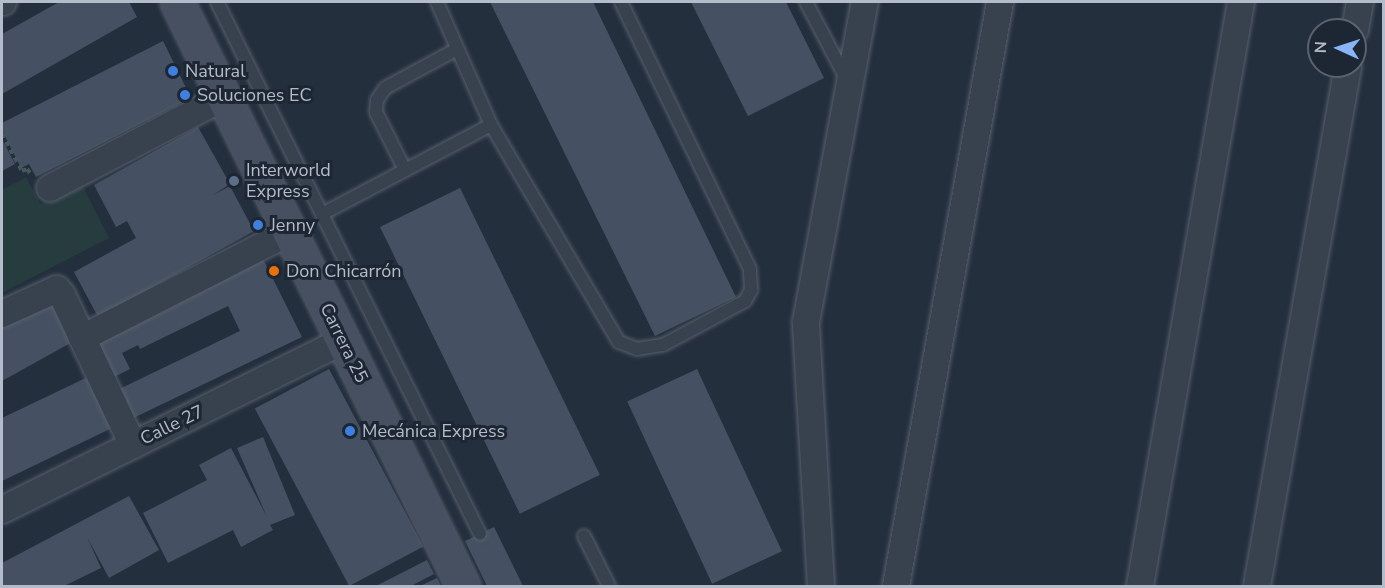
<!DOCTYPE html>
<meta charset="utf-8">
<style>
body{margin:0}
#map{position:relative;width:1385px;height:588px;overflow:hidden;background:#242f3e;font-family:"Nunito Sans",sans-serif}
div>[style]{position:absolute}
.green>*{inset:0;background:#263c3f}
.building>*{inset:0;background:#455162;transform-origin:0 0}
.path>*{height:4px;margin-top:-2px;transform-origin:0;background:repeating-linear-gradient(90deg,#44595c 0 4.5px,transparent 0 9px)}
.roads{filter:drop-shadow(0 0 2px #565f6c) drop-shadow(0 0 2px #565f6c)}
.lane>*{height:12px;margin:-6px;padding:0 6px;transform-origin:6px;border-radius:6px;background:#38414e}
.street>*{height:26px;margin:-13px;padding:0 13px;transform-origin:13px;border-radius:13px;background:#38414e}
.secondary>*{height:33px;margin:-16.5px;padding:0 16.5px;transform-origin:16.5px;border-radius:16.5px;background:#465061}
.dots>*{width:16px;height:16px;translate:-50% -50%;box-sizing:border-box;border:3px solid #1d2633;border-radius:50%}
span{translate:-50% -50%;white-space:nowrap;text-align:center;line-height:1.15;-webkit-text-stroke:6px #1d2633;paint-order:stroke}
.poi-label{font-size:18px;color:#b4bcc9}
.left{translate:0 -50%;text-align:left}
.street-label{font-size:18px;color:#b4bcc9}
.frame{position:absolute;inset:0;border:3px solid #b4bcc9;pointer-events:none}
.north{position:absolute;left:1307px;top:18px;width:60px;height:60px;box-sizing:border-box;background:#1d2633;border:2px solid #59626f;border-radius:50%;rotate:273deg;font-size:16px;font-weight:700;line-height:24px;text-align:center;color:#b4bcc9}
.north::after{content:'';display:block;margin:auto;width:21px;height:27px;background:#8ab4f8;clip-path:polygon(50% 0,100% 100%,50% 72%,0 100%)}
</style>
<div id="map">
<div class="green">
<i style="clip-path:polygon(26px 177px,40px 204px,81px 183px,109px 238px,2px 293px,2px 190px)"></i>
</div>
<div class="building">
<i style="clip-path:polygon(59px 2px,129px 2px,137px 17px,2px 94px,2px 34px)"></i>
<i style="clip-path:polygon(490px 2px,593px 2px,736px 297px,655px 336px)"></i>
<i style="clip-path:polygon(691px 2px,786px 2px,824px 78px,748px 116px)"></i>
<i style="clip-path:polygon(163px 41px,191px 98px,36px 177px,29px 164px,21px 168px,2px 130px,2px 123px)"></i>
<i style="clip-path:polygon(198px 127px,230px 184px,213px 195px,230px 186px,254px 231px,98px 317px,74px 272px,136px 238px,127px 221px,116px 227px,94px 185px)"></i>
<i style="clip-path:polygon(2px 139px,15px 164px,2px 171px)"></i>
<i style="left:460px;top:188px;width:319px;height:89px;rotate:64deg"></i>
<i style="clip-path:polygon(263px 259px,302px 337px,125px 422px,111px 393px,240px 331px,228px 306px,140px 349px,138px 345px,122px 353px,130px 369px,106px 381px,88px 345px)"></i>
<i style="clip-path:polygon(51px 299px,74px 341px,2px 381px,2px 326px)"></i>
<i style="left:329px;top:369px;width:201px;height:84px;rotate:62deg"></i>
<i style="left:697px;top:369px;width:201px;height:77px;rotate:65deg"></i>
<i style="clip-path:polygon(90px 376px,114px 427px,2px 481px,2px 418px)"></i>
<i style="clip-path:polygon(263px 437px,295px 515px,270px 525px,273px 530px,241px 547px,233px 530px,168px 563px,143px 513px,207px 480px,199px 465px,231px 448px,267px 517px,237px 448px)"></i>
<i style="clip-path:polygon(129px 496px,159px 550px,109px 578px,87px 537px,101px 568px,64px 586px,2px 586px,2px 563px)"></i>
<i style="clip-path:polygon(494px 527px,523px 586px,487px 586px,465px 541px)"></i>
<i style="clip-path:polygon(427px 560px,434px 574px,411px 586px,376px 586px)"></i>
<i style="clip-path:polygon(437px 578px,441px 586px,420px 586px)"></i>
</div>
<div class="path">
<i style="left:2px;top:134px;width:42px;rotate:61.6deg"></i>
<i style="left:22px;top:171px;width:5px;rotate:-22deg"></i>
<i style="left:27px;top:169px;width:5px;rotate:53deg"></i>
</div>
<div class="roads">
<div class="lane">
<i style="left:217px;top:2px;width:593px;rotate:63.69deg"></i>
<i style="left:437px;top:2px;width:134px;rotate:66.3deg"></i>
<i style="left:806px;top:2px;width:88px;rotate:62.3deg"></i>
<i style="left:405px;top:170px;width:65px;rotate:-116.6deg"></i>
<i style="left:376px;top:112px;width:12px;rotate:-85deg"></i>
<i style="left:377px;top:100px;width:14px;rotate:-56deg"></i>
<i style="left:385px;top:88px;width:82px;rotate:-28.4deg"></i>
<i style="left:322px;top:214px;width:191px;rotate:-27.8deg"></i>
<i style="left:491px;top:125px;width:252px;rotate:59.5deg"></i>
<i style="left:619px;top:342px;width:19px;rotate:21deg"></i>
<i style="left:637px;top:349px;width:26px;rotate:-9deg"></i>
<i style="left:663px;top:345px;width:93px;rotate:-28.2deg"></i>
<i style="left:745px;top:301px;width:13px;rotate:-61deg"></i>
<i style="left:751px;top:290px;width:21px;rotate:-93deg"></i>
<i style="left:750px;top:269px;width:297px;rotate:-115.8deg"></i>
<i style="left:584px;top:536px;width:56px;rotate:63.4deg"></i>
</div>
<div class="street">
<i style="left:2px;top:2px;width:1px"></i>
<i style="left:1355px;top:30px;width:28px;rotate:-80deg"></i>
<i style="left:50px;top:188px;width:196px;rotate:-27.6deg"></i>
<i style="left:2px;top:314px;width:60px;rotate:-24.4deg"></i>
<i style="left:57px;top:289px;width:8px;rotate:50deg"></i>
<i style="left:62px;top:295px;width:166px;rotate:64.7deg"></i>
<i style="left:82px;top:338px;width:233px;rotate:-27deg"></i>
<i style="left:2px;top:510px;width:381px;rotate:-26.4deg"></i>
<i style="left:821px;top:586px;width:264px;rotate:-93.3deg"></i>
<i style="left:806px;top:322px;width:325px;rotate:-79.6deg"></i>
<i style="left:896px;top:586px;width:593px;rotate:-79.9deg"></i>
<i style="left:1140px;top:586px;width:593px;rotate:-80.19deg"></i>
<i style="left:1257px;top:586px;width:528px;rotate:-80.07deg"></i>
</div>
<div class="secondary">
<i style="left:177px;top:2px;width:650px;rotate:63.91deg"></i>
</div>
</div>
<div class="dots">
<i style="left:173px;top:71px;background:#3f7fe0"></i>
<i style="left:185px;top:95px;background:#3f7fe0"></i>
<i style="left:234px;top:181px;background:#5c6f8a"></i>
<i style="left:258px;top:225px;background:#3f7fe0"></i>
<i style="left:274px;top:271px;background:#e8710a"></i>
<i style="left:350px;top:431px;background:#3f7fe0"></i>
</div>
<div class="poi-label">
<span class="left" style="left:185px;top:71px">Natural</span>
<span class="left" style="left:197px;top:95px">Soluciones EC</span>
<span class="left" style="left:246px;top:181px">Interworld<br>Express</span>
<span class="left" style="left:270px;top:225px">Jenny</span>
<span class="left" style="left:286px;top:271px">Don Chicarrón</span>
<span class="left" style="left:362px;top:431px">Mecánica Express</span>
</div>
<div class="street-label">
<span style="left:344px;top:343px;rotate:64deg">Carrera 25</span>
<span style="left:172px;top:425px;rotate:-26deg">Calle 27</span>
</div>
<div class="frame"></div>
<div class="north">N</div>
</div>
